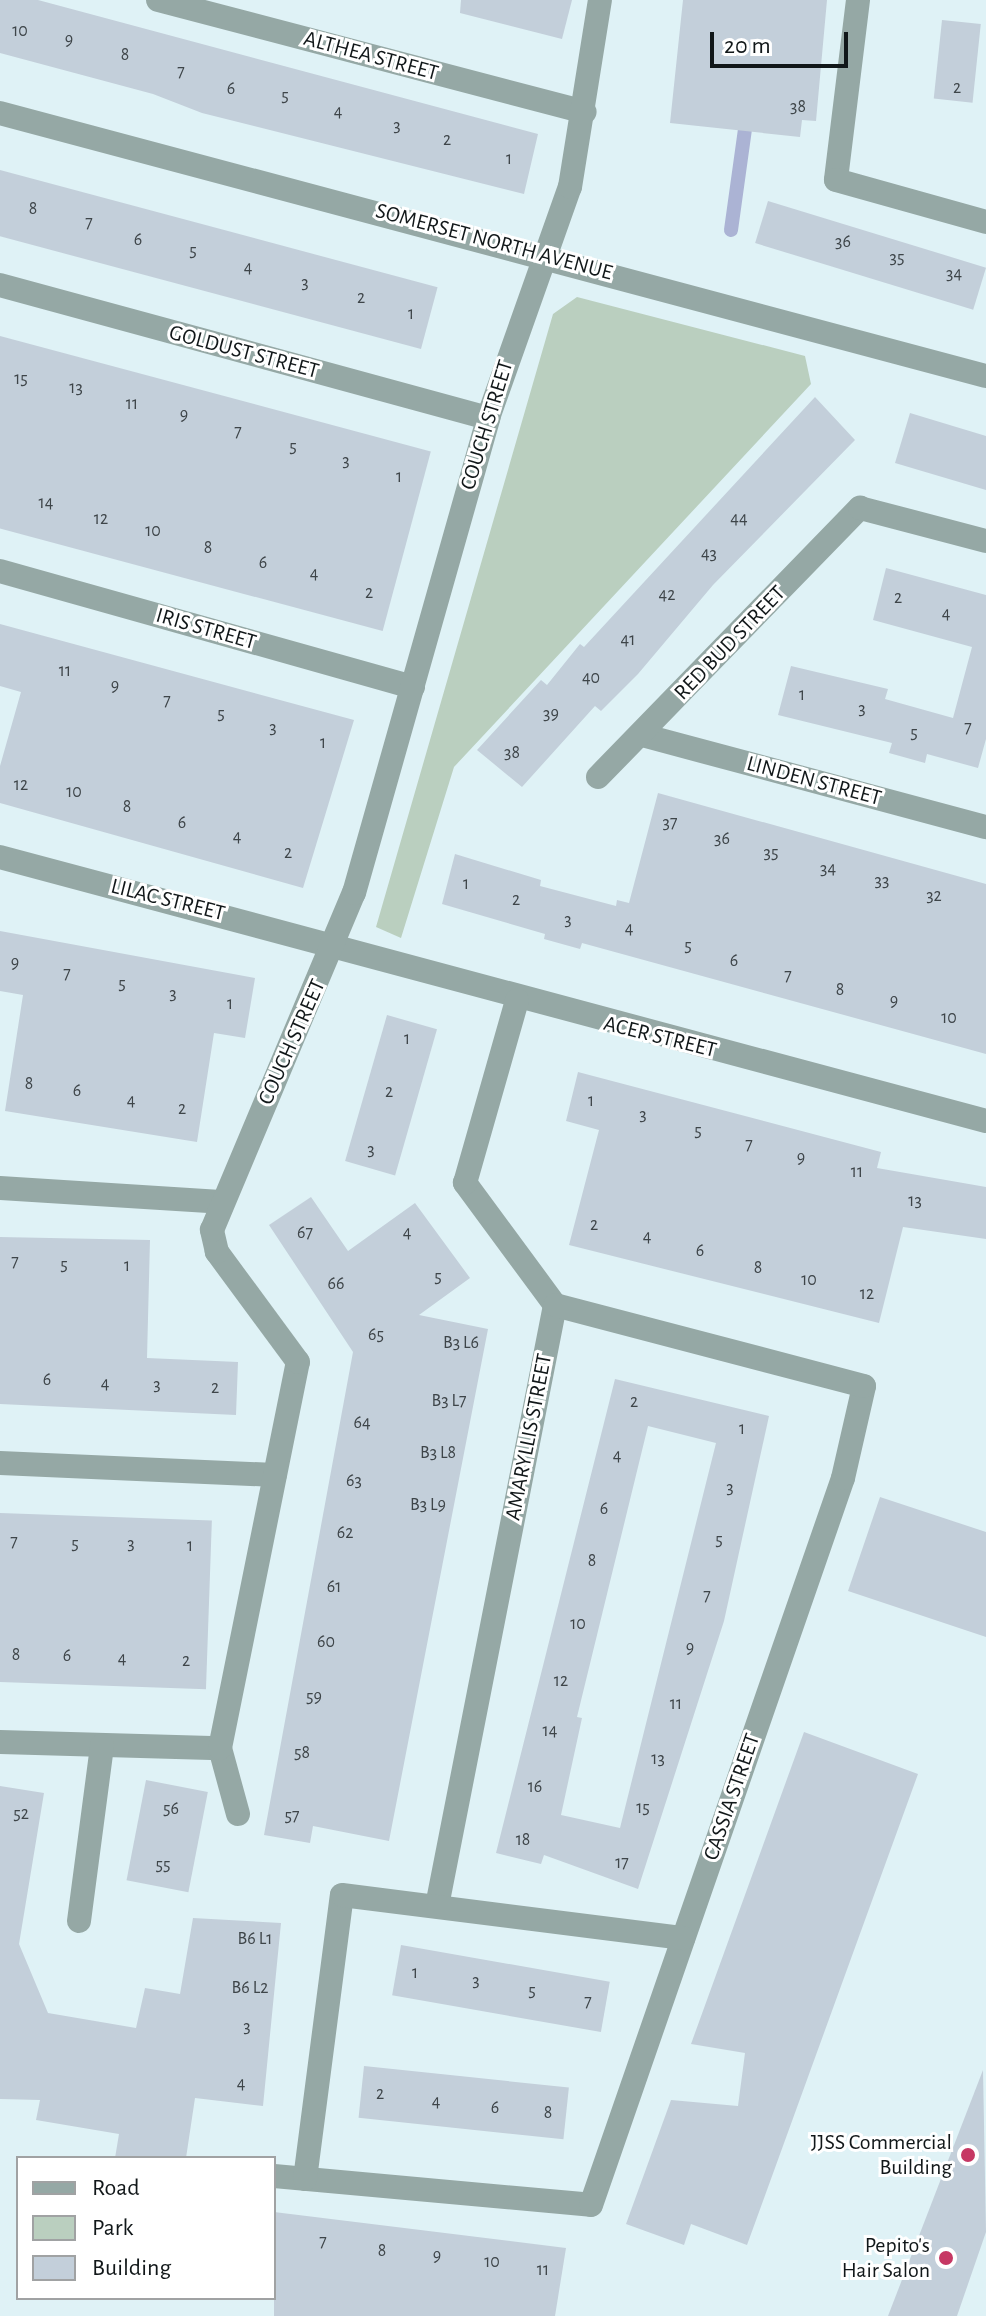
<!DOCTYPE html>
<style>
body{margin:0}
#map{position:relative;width:986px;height:2316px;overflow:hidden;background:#dff2f6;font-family:"Alegreya Sans",sans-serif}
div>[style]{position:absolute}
.green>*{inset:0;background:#bacfbf}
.stream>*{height:14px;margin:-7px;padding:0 7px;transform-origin:7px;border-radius:7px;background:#abb3d4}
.building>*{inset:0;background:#c3cfda;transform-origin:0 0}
.street>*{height:24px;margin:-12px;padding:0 12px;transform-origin:12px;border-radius:12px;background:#95a8a5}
.dots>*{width:22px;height:22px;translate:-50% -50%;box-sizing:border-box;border:4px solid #fff;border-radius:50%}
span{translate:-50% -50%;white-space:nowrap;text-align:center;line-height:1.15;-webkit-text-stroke:6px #fff;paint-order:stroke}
.number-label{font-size:18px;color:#3e4549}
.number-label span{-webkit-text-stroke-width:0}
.street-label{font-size:22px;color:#111719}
.poi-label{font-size:22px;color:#111719}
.right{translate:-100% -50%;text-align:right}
.legend{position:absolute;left:16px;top:2156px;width:260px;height:144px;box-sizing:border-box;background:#fff;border:2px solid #a0a2a3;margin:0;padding:10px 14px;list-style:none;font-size:24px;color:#111719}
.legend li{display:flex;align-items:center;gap:16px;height:40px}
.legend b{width:40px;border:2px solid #a0a2a3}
.scale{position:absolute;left:710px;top:32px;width:138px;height:36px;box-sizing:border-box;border:4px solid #111719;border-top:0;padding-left:10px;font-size:24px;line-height:28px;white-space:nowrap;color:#111719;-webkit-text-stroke:6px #fff;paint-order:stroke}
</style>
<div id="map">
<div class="green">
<i style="clip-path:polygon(577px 297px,805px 356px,811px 384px,454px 767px,401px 938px,376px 927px,553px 314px)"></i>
</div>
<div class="stream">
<i style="left:731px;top:230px;width:116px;rotate:-82.1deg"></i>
</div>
<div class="building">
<i style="clip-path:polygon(0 0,38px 0,538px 134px,524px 194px,202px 113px,153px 94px,0 53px)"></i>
<i style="clip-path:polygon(461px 0,572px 0,562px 39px,460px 13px)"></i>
<i style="clip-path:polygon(683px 0,827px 0,816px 121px,802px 120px,800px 137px,670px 123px)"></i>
<i style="left:942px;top:20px;width:39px;height:79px;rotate:6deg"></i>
<i style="left:0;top:170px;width:453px;height:64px;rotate:15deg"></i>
<i style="left:768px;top:201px;width:228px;height:44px;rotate:17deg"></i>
<i style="left:0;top:336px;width:446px;height:186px;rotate:15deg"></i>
<i style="clip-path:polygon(815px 397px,855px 440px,713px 585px,638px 674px,601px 711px,595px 706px,522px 787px,477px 750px,541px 680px,547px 685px,580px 644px,584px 647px)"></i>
<i style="clip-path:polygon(910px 413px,986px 436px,986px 490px,895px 463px)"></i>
<i style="clip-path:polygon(886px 568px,986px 595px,986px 739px,978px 768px,927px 754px,925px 763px,889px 753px,892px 743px,778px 715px,791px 666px,888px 689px,885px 699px,953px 718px,972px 647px,873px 620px)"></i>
<i style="clip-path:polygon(0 624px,354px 720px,303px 888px,0 803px,0 766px,21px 692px,0 686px)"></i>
<i style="clip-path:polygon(658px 793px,986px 884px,986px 1054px,582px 943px,580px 949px,544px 939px,545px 934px,442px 904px,455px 854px,541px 880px,540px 886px,616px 906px,617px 900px,629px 903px)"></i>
<i style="clip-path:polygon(0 931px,255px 978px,245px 1038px,214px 1033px,197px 1142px,5px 1111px,23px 995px,0 991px)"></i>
<i style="left:387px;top:1015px;width:52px;height:152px;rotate:16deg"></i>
<i style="clip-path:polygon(578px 1072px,881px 1152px,877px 1168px,986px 1187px,986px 1239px,903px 1227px,879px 1323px,569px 1245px,599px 1130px,566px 1121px)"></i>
<i style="clip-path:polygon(311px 1197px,348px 1251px,415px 1203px,470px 1278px,419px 1315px,488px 1329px,389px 1841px,313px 1826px,310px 1843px,264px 1835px,353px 1352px,269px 1225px)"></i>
<i style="clip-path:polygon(0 1237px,150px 1240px,147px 1358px,238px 1362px,236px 1415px,0 1404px)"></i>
<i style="clip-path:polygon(evenodd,615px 1379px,769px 1416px,724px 1621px,638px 1889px,544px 1855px,541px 1864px,496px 1853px,615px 1379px,648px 1426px,716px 1443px,620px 1828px,561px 1815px,582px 1718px,577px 1717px,648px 1426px)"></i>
<i style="clip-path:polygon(880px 1497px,986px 1532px,986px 1637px,848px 1591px)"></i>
<i style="left:0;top:1513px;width:212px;height:169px;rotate:2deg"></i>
<i style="clip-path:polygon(804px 1732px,918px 1774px,747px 2245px,691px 2224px,684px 2245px,626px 2224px,671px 2100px,738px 2106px,745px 2053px,691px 2044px)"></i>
<i style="left:146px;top:1780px;width:63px;height:102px;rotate:11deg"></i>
<i style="clip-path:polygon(0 1786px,44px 1793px,19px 1944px,48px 2013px,136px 2028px,145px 1988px,180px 1994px,193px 1918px,281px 1923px,263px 2106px,195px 2098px,186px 2158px,115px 2158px,119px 2134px,36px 2120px,40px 2100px,0 2099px)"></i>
<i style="left:401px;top:1945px;width:212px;height:51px;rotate:10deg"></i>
<i style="left:364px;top:2066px;width:206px;height:52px;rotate:6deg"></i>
<i style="clip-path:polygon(983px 2070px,986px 2232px,957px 2316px,888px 2316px)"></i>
<i style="clip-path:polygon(274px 2212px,566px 2248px,555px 2316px,274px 2316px)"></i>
</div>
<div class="street">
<i style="left:158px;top:0;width:441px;rotate:14.7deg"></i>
<i style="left:858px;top:0;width:181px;rotate:97deg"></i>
<i style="left:836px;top:180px;width:156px;rotate:15.6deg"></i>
<i style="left:0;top:113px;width:1020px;rotate:14.94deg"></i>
<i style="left:0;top:285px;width:506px;rotate:15.25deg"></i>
<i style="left:0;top:571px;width:429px;rotate:15.7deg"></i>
<i style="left:642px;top:735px;width:356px;rotate:15deg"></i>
<i style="left:598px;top:777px;width:376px;rotate:-45.8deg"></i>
<i style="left:860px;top:508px;width:130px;rotate:14.7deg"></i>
<i style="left:0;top:857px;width:1021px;rotate:14.99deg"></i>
<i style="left:0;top:1188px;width:221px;rotate:3.6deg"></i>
<i style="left:0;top:1463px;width:275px;rotate:2.5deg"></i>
<i style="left:0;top:1742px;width:220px;rotate:1.6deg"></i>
<i style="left:238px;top:1814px;width:68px;rotate:-105.3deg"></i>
<i style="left:220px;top:1748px;width:394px;rotate:-78.6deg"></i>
<i style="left:298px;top:1362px;width:137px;rotate:-126.4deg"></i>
<i style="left:217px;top:1252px;width:23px;rotate:-103deg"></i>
<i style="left:212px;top:1230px;width:366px;rotate:-67.2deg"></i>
<i style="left:354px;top:893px;width:494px;rotate:-74.2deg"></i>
<i style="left:488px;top:418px;width:245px;rotate:-70.5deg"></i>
<i style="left:570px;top:187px;width:189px;rotate:-80.9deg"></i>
<i style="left:437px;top:1906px;width:612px;rotate:-78.89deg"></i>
<i style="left:555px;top:1305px;width:152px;rotate:-126.4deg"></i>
<i style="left:465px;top:1183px;width:190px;rotate:-74.1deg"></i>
<i style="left:79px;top:1921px;width:177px;rotate:-82.5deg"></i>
<i style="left:274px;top:2176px;width:318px;rotate:5.2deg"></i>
<i style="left:591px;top:2205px;width:769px;rotate:-70.88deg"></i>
<i style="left:843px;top:1478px;width:94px;rotate:-77.1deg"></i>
<i style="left:864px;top:1386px;width:319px;rotate:-165.3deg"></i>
<i style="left:305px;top:2179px;width:286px;rotate:-82.6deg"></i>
<i style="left:342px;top:1895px;width:344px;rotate:7.2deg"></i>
</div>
<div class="dots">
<i style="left:968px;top:2155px;background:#c63864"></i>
<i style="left:946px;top:2258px;background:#c63864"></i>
</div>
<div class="number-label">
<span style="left:20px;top:31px">10</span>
<span style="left:69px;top:40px">9</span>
<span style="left:125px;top:55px">8</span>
<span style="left:181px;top:72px">7</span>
<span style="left:957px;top:88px">2</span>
<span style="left:231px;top:89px">6</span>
<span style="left:285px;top:96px">5</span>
<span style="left:798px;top:107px">38</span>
<span style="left:338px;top:112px">4</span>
<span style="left:397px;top:126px">3</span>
<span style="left:447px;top:140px">2</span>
<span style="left:509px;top:159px">1</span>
<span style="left:33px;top:209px">8</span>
<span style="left:89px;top:223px">7</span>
<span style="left:138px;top:240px">6</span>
<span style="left:843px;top:242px">36</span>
<span style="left:193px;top:251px">5</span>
<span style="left:897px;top:258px">35</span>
<span style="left:248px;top:268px">4</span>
<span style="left:954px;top:274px">34</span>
<span style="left:305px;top:283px">3</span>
<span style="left:361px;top:298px">2</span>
<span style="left:411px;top:314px">1</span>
<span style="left:21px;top:379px">15</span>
<span style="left:76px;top:388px">13</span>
<span style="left:132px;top:404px">11</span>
<span style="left:184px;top:415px">9</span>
<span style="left:238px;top:432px">7</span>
<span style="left:293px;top:447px">5</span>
<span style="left:346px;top:461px">3</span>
<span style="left:399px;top:477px">1</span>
<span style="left:46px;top:503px">14</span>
<span style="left:101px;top:519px">12</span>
<span style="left:739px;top:519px">44</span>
<span style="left:153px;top:531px">10</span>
<span style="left:208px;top:548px">8</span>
<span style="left:709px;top:554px">43</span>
<span style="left:263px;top:563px">6</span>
<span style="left:314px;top:574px">4</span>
<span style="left:369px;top:593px">2</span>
<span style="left:667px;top:595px">42</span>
<span style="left:898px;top:598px">2</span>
<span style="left:946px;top:614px">4</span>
<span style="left:628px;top:640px">41</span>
<span style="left:65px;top:671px">11</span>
<span style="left:591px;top:678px">40</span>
<span style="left:115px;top:686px">9</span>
<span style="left:802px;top:695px">1</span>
<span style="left:167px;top:701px">7</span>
<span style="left:862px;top:709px">3</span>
<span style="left:221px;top:714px">5</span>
<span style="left:551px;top:714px">39</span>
<span style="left:273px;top:728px">3</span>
<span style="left:968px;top:728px">7</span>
<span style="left:914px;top:733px">5</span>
<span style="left:323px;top:743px">1</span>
<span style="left:512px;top:753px">38</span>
<span style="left:21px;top:785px">12</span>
<span style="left:74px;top:792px">10</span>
<span style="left:127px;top:807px">8</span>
<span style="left:182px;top:823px">6</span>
<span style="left:670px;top:823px">37</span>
<span style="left:237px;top:837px">4</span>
<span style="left:722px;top:839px">36</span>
<span style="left:288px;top:853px">2</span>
<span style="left:771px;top:853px">35</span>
<span style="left:828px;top:869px">34</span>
<span style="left:882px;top:881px">33</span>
<span style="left:466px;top:884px">1</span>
<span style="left:934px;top:896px">32</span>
<span style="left:516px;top:900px">2</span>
<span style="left:568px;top:920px">3</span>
<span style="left:629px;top:929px">4</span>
<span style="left:688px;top:946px">5</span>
<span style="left:734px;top:961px">6</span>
<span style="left:15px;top:963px">9</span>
<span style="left:67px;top:974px">7</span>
<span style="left:788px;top:976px">7</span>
<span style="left:122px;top:984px">5</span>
<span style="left:840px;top:990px">8</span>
<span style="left:173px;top:994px">3</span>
<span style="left:894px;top:1001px">9</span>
<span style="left:230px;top:1004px">1</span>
<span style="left:949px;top:1018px">10</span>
<span style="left:407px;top:1039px">1</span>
<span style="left:29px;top:1084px">8</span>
<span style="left:77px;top:1091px">6</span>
<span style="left:389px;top:1092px">2</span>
<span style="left:131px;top:1101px">4</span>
<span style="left:591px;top:1101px">1</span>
<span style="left:182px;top:1109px">2</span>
<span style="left:643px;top:1115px">3</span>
<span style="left:698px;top:1131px">5</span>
<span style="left:749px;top:1145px">7</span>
<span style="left:371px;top:1150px">3</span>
<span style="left:801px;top:1158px">9</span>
<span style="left:857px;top:1172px">11</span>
<span style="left:915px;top:1201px">13</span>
<span style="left:594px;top:1225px">2</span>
<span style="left:305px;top:1233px">67</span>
<span style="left:407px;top:1233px">4</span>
<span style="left:647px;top:1237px">4</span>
<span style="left:700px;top:1251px">6</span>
<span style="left:15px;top:1262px">7</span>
<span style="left:64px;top:1265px">5</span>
<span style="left:127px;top:1266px">1</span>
<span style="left:758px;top:1268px">8</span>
<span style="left:438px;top:1277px">5</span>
<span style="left:809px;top:1280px">10</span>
<span style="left:336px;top:1284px">66</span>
<span style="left:867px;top:1294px">12</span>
<span style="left:376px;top:1335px">65</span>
<span style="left:461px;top:1343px">B3 L6</span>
<span style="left:47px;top:1380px">6</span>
<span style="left:105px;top:1384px">4</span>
<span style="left:157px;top:1385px">3</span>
<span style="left:215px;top:1388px">2</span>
<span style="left:449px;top:1401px">B3 L7</span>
<span style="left:634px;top:1402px">2</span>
<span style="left:362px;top:1423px">64</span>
<span style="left:742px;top:1429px">1</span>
<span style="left:438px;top:1453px">B3 L8</span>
<span style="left:617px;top:1456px">4</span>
<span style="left:354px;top:1481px">63</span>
<span style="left:730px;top:1488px">3</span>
<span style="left:428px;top:1505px">B3 L9</span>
<span style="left:604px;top:1509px">6</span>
<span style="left:345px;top:1533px">62</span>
<span style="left:719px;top:1540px">5</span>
<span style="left:14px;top:1542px">7</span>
<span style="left:75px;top:1544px">5</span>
<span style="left:131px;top:1544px">3</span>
<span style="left:190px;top:1546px">1</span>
<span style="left:592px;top:1561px">8</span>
<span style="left:334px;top:1587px">61</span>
<span style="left:707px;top:1596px">7</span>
<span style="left:578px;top:1624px">10</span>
<span style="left:326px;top:1642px">60</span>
<span style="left:690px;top:1648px">9</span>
<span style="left:16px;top:1655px">8</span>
<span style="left:67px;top:1656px">6</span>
<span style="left:122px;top:1659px">4</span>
<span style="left:186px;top:1661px">2</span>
<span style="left:561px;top:1681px">12</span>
<span style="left:314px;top:1697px">59</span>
<span style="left:676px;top:1704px">11</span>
<span style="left:550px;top:1731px">14</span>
<span style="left:302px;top:1753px">58</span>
<span style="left:658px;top:1759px">13</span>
<span style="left:535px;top:1787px">16</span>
<span style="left:643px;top:1808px">15</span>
<span style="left:171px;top:1809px">56</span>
<span style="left:21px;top:1814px">52</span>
<span style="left:292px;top:1816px">57</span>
<span style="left:523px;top:1840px">18</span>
<span style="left:622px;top:1863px">17</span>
<span style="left:163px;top:1865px">55</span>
<span style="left:255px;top:1939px">B6 L1</span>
<span style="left:415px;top:1973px">1</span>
<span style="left:476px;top:1981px">3</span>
<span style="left:250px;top:1988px">B6 L2</span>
<span style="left:532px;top:1991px">5</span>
<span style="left:588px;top:2002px">7</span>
<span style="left:247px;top:2027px">3</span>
<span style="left:241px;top:2084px">4</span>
<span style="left:380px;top:2094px">2</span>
<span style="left:436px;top:2102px">4</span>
<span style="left:495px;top:2108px">6</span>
<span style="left:548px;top:2113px">8</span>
<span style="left:323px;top:2242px">7</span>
<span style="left:382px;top:2251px">8</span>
<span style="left:437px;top:2256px">9</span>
<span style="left:492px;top:2262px">10</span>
<span style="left:543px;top:2270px">11</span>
</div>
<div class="street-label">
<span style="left:371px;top:56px;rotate:15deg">ALTHEA STREET</span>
<span style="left:494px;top:242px;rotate:15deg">SOMERSET NORTH AVENUE</span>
<span style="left:244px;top:352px;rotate:15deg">GOLDUST STREET</span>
<span style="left:487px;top:425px;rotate:-73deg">COUCH STREET</span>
<span style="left:206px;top:629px;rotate:16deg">IRIS STREET</span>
<span style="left:730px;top:643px;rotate:-46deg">RED BUD STREET</span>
<span style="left:814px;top:781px;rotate:15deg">LINDEN STREET</span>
<span style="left:168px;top:900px;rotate:14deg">LILAC STREET</span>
<span style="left:660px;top:1037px;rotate:14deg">ACER STREET</span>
<span style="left:292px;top:1042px;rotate:-66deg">COUCH STREET</span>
<span style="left:529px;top:1437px;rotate:-79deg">AMARYLLIS STREET</span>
<span style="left:732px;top:1797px;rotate:-71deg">CASSIA STREET</span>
</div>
<div class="poi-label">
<span class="right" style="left:952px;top:2155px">JJSS Commercial<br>Building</span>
<span class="right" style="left:930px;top:2258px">Pepito's<br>Hair Salon</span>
</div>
<ul class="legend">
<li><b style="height:10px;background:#95a8a5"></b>Road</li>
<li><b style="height:22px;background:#bacfbf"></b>Park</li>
<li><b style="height:22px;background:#c3cfda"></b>Building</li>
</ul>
<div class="scale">20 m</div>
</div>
